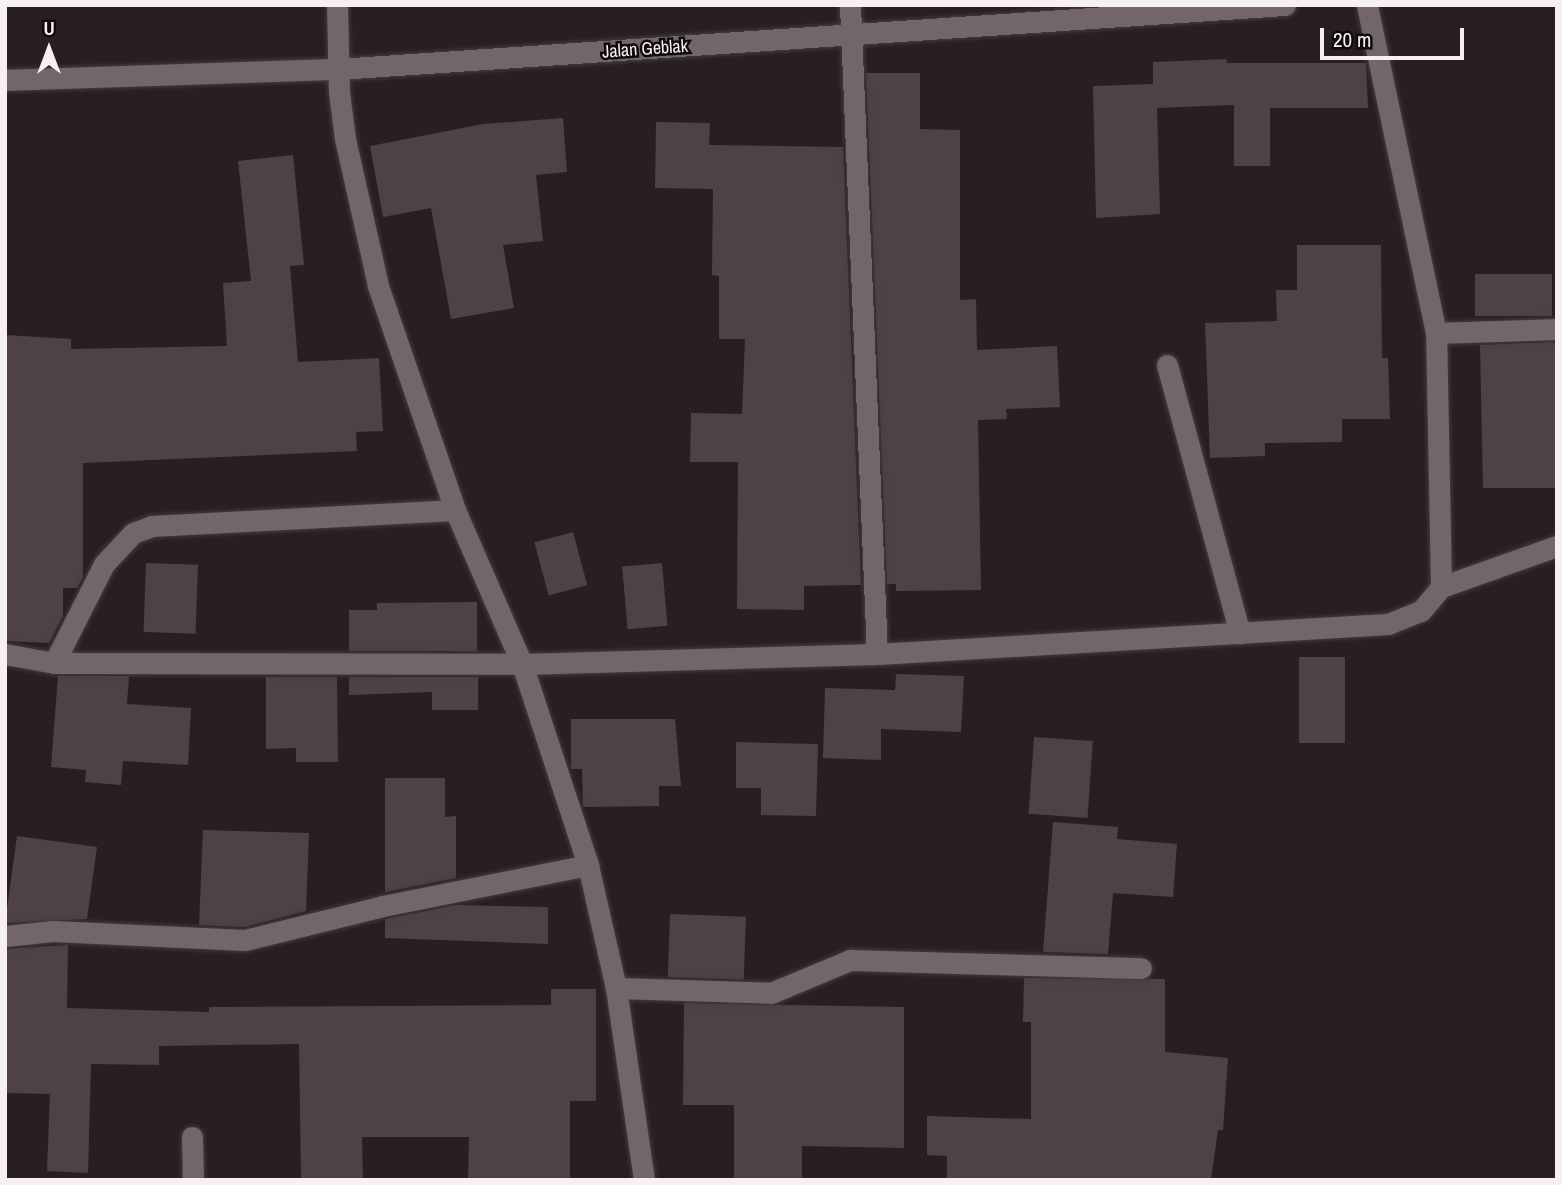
<!DOCTYPE html>
<style>
body{margin:0}
#map{position:relative;width:1562px;height:1185px;overflow:hidden;background:#291f21;font-family:"Archivo Narrow",sans-serif}
div>[style]{position:absolute}
.building>*{inset:0;background:#4e4245;transform-origin:0 0}
.roads{filter:drop-shadow(0 0 2px #443c3e) drop-shadow(0 0 2px #443c3e)}
.street>*{height:21px;margin:-10.5px;padding:0 10.5px;transform-origin:10.5px;border-radius:10.5px;background:#736669}
span{translate:-50% -50%;white-space:nowrap;text-align:center;line-height:1.15;-webkit-text-stroke:5px #0f0a0b;paint-order:stroke}
.street-label{font-size:18px;color:#f7f0f1}
.frame{position:absolute;inset:0;border:7px solid #f7f0f1;pointer-events:none}
.north{position:absolute;left:14px;top:14px;width:70px;height:70px;-webkit-text-stroke:5px #0f0a0b;paint-order:stroke;rotate:0deg;font-size:19px;font-weight:700;line-height:28px;text-align:center;color:#f7f0f1}
.north::after{content:'';display:block;margin:auto;width:24px;height:32px;background:#f7f0f1;clip-path:polygon(50% 0,100% 100%,50% 72%,0 100%)}
.scale{position:absolute;left:1320px;top:28px;width:144px;height:32px;box-sizing:border-box;border:4px solid #f7f0f1;border-top:0;padding-left:9px;font-size:21px;line-height:24px;white-space:nowrap;color:#f7f0f1;-webkit-text-stroke:5px #0f0a0b;paint-order:stroke}
</style>
<div id="map">
<div class="building">
<i style="clip-path:polygon(1226px 59px,1227px 63px,1366px 63px,1368px 108px,1270px 108px,1270px 166px,1234px 166px,1234px 105px,1157px 108px,1160px 214px,1096px 218px,1093px 86px,1153px 84px,1153px 62px)"></i>
<i style="clip-path:polygon(866px 73px,920px 73px,920px 129px,960px 130px,960px 300px,976px 299px,977px 350px,1057px 346px,1060px 407px,1006px 409px,1007px 419px,978px 420px,981px 590px,896px 591px,896px 584px,887px 584px)"></i>
<i style="clip-path:polygon(563px 118px,567px 172px,536px 175px,543px 241px,503px 245px,514px 308px,451px 319px,431px 208px,383px 217px,370px 146px,483px 124px)"></i>
<i style="clip-path:polygon(656px 122px,710px 123px,709px 145px,843px 147px,861px 585px,804px 586px,804px 610px,737px 609px,738px 462px,690px 462px,691px 413px,742px 414px,745px 339px,719px 339px,719px 276px,712px 275px,713px 189px,655px 188px)"></i>
<i style="clip-path:polygon(293px 155px,304px 265px,290px 266px,298px 362px,379px 358px,383px 431px,356px 432px,357px 451px,83px 463px,83px 577px,77px 588px,63px 588px,63px 616px,49px 643px,5px 641px,5px 335px,71px 339px,71px 349px,227px 346px,223px 283px,251px 281px,238px 161px)"></i>
<i style="clip-path:polygon(1297px 245px,1381px 245px,1382px 358px,1388px 358px,1390px 419px,1342px 419px,1342px 442px,1265px 443px,1265px 456px,1210px 458px,1205px 323px,1277px 321px,1276px 290px,1297px 290px)"></i>
<i style="left:1552px;top:274px;width:42px;height:77px;rotate:90deg"></i>
<i style="clip-path:polygon(1553px 342px,1557px 345px,1557px 488px,1483px 488px,1480px 345px)"></i>
<i style="left:573px;top:532px;width:55px;height:40px;rotate:75deg"></i>
<i style="left:146px;top:563px;width:52px;height:69px;rotate:2deg"></i>
<i style="left:662px;top:563px;width:63px;height:40px;rotate:85deg"></i>
<i style="clip-path:polygon(477px 602px,477px 651px,349px 651px,349px 610px,377px 610px,377px 603px)"></i>
<i style="left:1299px;top:657px;width:46px;height:86px"></i>
<i style="clip-path:polygon(896px 674px,964px 676px,961px 732px,881px 729px,881px 760px,823px 758px,825px 688px,895px 690px)"></i>
<i style="clip-path:polygon(58px 676px,129px 676px,127px 704px,191px 708px,188px 765px,123px 761px,121px 785px,85px 782px,86px 770px,51px 767px)"></i>
<i style="clip-path:polygon(266px 677px,337px 677px,338px 762px,296px 762px,296px 748px,266px 749px)"></i>
<i style="clip-path:polygon(349px 677px,478px 677px,478px 710px,432px 710px,432px 692px,349px 695px)"></i>
<i style="clip-path:polygon(571px 719px,675px 719px,681px 786px,659px 786px,659px 806px,583px 807px,582px 769px,571px 769px)"></i>
<i style="left:1034px;top:737px;width:59px;height:77px;rotate:4deg"></i>
<i style="clip-path:polygon(736px 742px,818px 744px,816px 816px,761px 815px,761px 788px,736px 788px)"></i>
<i style="clip-path:polygon(385px 778px,445px 778px,445px 817px,456px 816px,456px 878px,385px 892px)"></i>
<i style="clip-path:polygon(1053px 822px,1118px 827px,1117px 839px,1177px 844px,1173px 897px,1113px 893px,1108px 954px,1043px 952px)"></i>
<i style="clip-path:polygon(203px 830px,309px 833px,306px 911px,244px 927px,199px 925px)"></i>
<i style="clip-path:polygon(17px 836px,97px 847px,87px 919px,5px 923px)"></i>
<i style="clip-path:polygon(456px 905px,548px 907px,548px 944px,385px 938px,385px 919px)"></i>
<i style="left:670px;top:914px;width:76px;height:63px;rotate:2deg"></i>
<i style="clip-path:polygon(68px 945px,67px 1008px,209px 1012px,209px 1007px,551px 1005px,551px 989px,596px 989px,596px 1101px,570px 1101px,570px 1180px,468px 1180px,469px 1137px,362px 1137px,363px 1180px,301px 1180px,299px 1044px,159px 1046px,159px 1065px,91px 1064px,88px 1173px,47px 1171px,50px 1094px,5px 1093px,5px 949px)"></i>
<i style="clip-path:polygon(1024px 978px,1165px 979px,1165px 1052px,1228px 1058px,1223px 1130px,1218px 1130px,1211px 1180px,947px 1180px,947px 1156px,927px 1155px,927px 1116px,1031px 1119px,1031px 1022px,1023px 1022px)"></i>
<i style="clip-path:polygon(684px 1003px,904px 1007px,904px 1148px,802px 1146px,802px 1179px,734px 1179px,734px 1105px,683px 1105px)"></i>
</div>
<div class="roads">
<div class="street">
<i style="left:337px;top:5px;width:87px;rotate:88.7deg"></i>
<i style="left:339px;top:92px;width:47px;rotate:82.7deg"></i>
<i style="left:345px;top:139px;width:151px;rotate:77.3deg"></i>
<i style="left:378px;top:286px;width:237px;rotate:71deg"></i>
<i style="left:455px;top:510px;width:168px;rotate:66.5deg"></i>
<i style="left:522px;top:664px;width:212px;rotate:71.8deg"></i>
<i style="left:588px;top:865px;width:126px;rotate:77.2deg"></i>
<i style="left:616px;top:988px;width:194px;rotate:81.7deg"></i>
<i style="left:850px;top:5px;width:650px;rotate:87.62deg"></i>
<i style="left:5px;top:80px;width:333px;rotate:-1.9deg"></i>
<i style="left:338px;top:69px;width:949px;rotate:-3.87deg"></i>
<i style="left:1436px;top:333px;width:121px;rotate:-1.9deg"></i>
<i style="left:1167px;top:365px;width:278px;rotate:74.8deg"></i>
<i style="left:1441px;top:587px;width:123px;rotate:-19.5deg"></i>
<i style="left:5px;top:654px;width:50px;rotate:10.4deg"></i>
<i style="left:54px;top:663px;width:468px;rotate:0.1deg"></i>
<i style="left:522px;top:664px;width:355px;rotate:-1.6deg"></i>
<i style="left:877px;top:654px;width:512px;rotate:-3.36deg"></i>
<i style="left:1388px;top:624px;width:35px;rotate:-22deg"></i>
<i style="left:1421px;top:611px;width:31px;rotate:-50deg"></i>
<i style="left:1441px;top:587px;width:254px;rotate:-91.1deg"></i>
<i style="left:1436px;top:333px;width:335px;rotate:-101.9deg"></i>
<i style="left:54px;top:663px;width:111px;rotate:-63.2deg"></i>
<i style="left:104px;top:564px;width:42px;rotate:-46.9deg"></i>
<i style="left:133px;top:533px;width:20px;rotate:-20deg"></i>
<i style="left:152px;top:526px;width:303px;rotate:-3deg"></i>
<i style="left:5px;top:936px;width:48px;rotate:-5.9deg"></i>
<i style="left:53px;top:931px;width:192px;rotate:2.7deg"></i>
<i style="left:245px;top:940px;width:142px;rotate:-13.8deg"></i>
<i style="left:383px;top:906px;width:209px;rotate:-11.3deg"></i>
<i style="left:616px;top:988px;width:155px;rotate:1.8deg"></i>
<i style="left:771px;top:993px;width:86px;rotate:-22.7deg"></i>
<i style="left:850px;top:960px;width:291px;rotate:1.6deg"></i>
<i style="left:192px;top:1137px;width:43px;rotate:88.7deg"></i>
</div>
</div>
<div class="street-label">
<span style="left:645px;top:49px;rotate:-4deg">Jalan Geblak</span>
</div>
<div class="frame"></div>
<div class="north">U</div>
<div class="scale">20 m</div>
</div>
